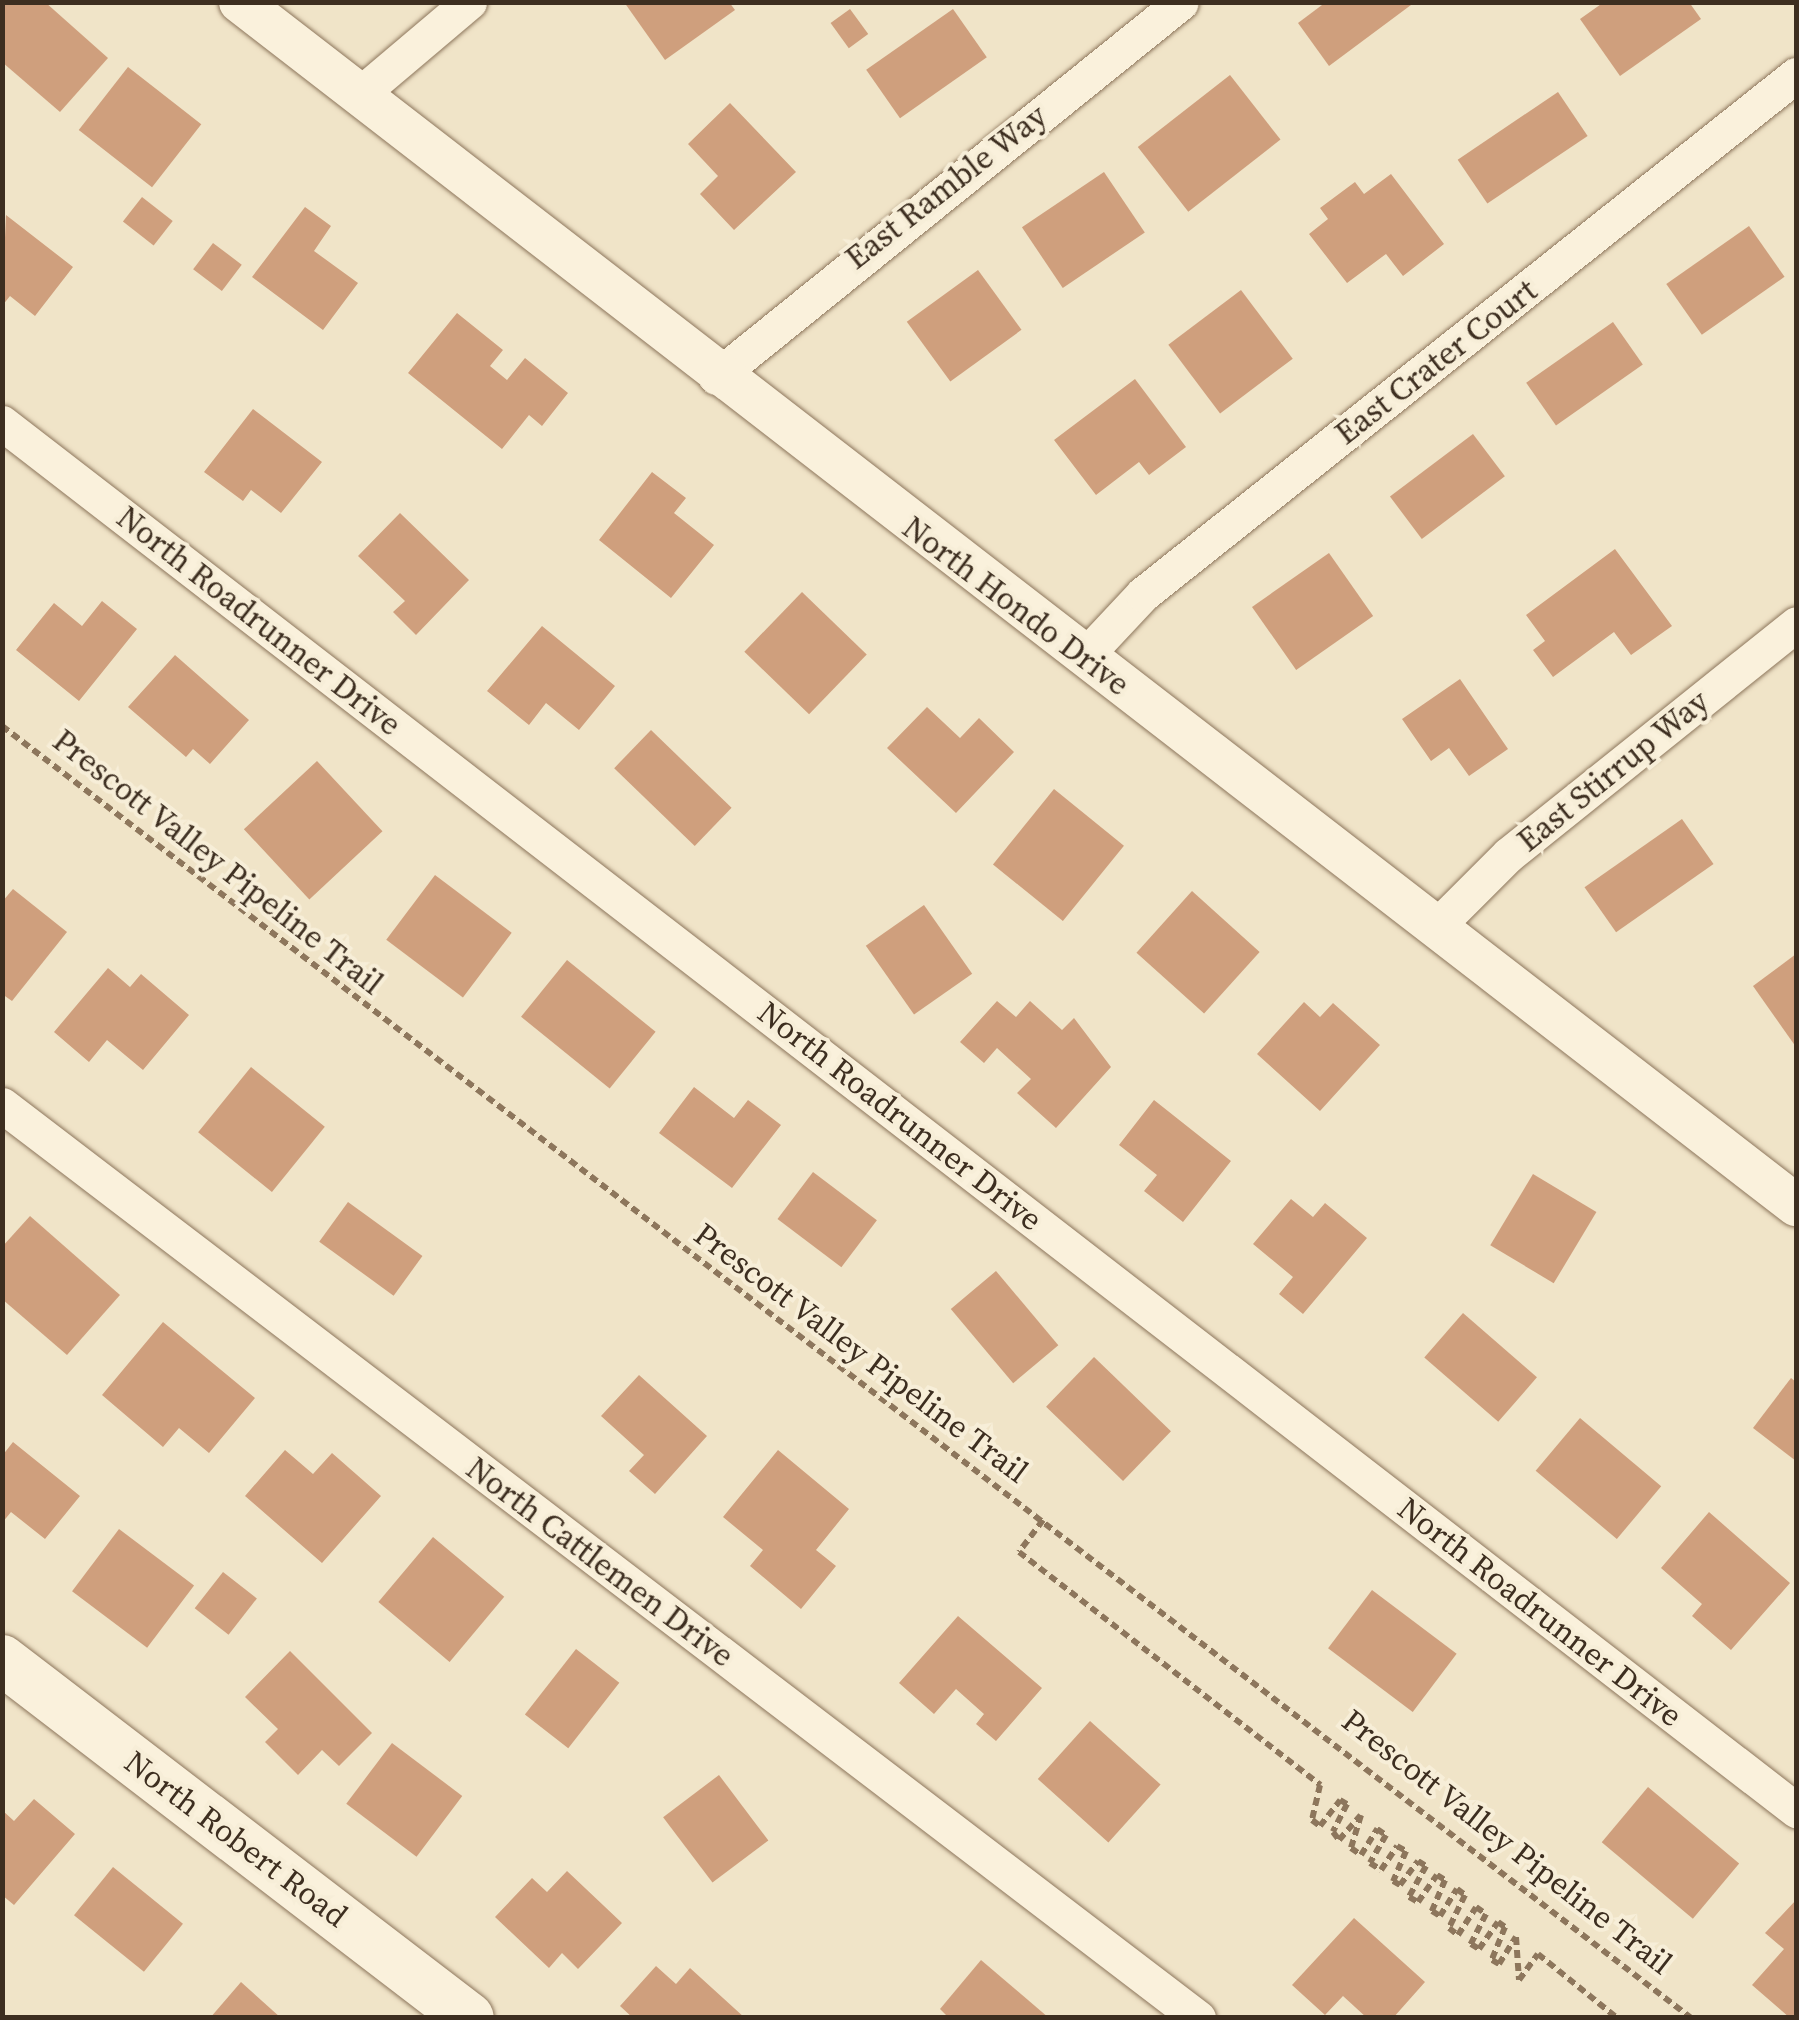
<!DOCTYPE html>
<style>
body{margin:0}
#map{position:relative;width:1799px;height:2020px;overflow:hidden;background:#f0e4c8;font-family:"Source Serif 4",serif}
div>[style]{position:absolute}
.building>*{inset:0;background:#cf9f7d;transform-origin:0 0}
.path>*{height:6px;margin-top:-3px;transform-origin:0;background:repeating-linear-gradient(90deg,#8d765c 0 8px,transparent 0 13px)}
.roads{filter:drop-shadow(0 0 2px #8d765c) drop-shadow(0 0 2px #8d765c)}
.minor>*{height:35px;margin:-17.5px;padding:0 17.5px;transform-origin:17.5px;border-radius:17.5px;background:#faf1dc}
.tertiary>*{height:42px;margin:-21px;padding:0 21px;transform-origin:21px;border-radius:21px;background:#faf1dc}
.secondary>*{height:50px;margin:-25px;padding:0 25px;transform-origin:25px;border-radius:25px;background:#faf1dc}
span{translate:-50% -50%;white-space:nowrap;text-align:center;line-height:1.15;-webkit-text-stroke:8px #f7eed8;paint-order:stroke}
.street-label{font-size:32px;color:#3d2e20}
.frame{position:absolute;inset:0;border:5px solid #3d2e20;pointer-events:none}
</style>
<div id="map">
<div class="building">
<i style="clip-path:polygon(2px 2px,45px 2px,108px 58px,60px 112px,2px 62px)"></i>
<i style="clip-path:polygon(624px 2px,729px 2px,735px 10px,665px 60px)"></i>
<i style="clip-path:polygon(1326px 2px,1415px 2px,1329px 66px,1298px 23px)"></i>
<i style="clip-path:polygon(1604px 2px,1689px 2px,1701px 19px,1620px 76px,1580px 19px)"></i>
<i style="left:850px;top:9px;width:31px;height:24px;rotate:54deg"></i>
<i style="left:953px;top:9px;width:59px;height:106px;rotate:55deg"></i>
<i style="left:128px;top:67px;width:93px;height:80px;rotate:38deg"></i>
<i style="left:1230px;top:75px;width:82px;height:117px;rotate:52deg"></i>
<i style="left:1558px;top:92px;width:53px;height:121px;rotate:56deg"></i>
<i style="clip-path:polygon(730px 103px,796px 172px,734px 230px,700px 194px,718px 176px,688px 144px)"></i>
<i style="left:1104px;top:172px;width:73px;height:99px;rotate:56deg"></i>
<i style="clip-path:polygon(1391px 174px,1444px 244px,1403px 276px,1386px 254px,1347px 283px,1309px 234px,1328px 219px,1320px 208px,1355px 182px,1364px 194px)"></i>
<i style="left:142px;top:197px;width:39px;height:31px;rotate:38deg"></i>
<i style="clip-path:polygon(305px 207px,331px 226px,314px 251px,358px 283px,323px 330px,252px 277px)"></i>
<i style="clip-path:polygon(6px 215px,73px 267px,35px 316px,10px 296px,2px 306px)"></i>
<i style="left:1749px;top:226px;width:62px;height:101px;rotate:55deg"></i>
<i style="left:213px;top:243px;width:36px;height:33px;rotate:37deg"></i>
<i style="left:978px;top:270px;width:74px;height:88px;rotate:54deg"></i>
<i style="left:1241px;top:290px;width:86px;height:91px;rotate:53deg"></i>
<i style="clip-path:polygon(457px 313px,503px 350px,490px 366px,507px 380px,525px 358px,568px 393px,542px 426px,529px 415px,502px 449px,408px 373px)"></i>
<i style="left:1613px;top:322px;width:52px;height:106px;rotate:55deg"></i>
<i style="clip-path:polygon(1135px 379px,1186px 447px,1149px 475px,1139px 462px,1096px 495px,1054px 440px)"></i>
<i style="clip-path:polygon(253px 409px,322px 462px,281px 513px,251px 490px,243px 501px,204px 472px)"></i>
<i style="left:1473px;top:434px;width:53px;height:104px;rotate:53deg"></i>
<i style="clip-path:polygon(652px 472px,686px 498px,674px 513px,714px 545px,671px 598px,599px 540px)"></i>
<i style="clip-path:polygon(400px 513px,469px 580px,416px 635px,393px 612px,405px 601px,358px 556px)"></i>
<i style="clip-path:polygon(1615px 549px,1672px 626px,1631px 655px,1614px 632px,1553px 677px,1533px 650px,1545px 641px,1526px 615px)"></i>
<i style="left:1329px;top:553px;width:77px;height:94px;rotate:55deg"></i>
<i style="left:802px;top:592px;width:90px;height:83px;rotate:44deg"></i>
<i style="clip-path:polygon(102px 601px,137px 629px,79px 701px,16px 650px,54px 603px,82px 626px)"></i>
<i style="clip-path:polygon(542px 626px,615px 686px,579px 730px,546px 703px,529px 725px,487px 691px)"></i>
<i style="clip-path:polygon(175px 655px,249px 720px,210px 764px,193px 749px,186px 757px,128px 707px)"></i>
<i style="clip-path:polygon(1460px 679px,1508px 749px,1469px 776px,1449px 748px,1431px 761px,1402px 719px)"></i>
<i style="clip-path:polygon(927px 707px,960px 738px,979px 718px,1014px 752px,956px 813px,887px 748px)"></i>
<i style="left:651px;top:730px;width:112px;height:53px;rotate:44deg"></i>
<i style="left:317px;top:761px;width:96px;height:100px;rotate:47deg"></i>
<i style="left:1054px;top:789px;width:90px;height:97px;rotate:39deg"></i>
<i style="left:1682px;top:819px;width:55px;height:119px;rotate:55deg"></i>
<i style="left:435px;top:875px;width:96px;height:81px;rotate:37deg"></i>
<i style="clip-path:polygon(13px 889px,67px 932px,12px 1001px,2px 994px,2px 902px)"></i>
<i style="left:1192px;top:891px;width:91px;height:83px;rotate:42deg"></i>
<i style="left:924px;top:905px;width:84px;height:71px;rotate:55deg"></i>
<i style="clip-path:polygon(1796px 954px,1796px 1047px,1753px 986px)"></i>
<i style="left:567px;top:960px;width:114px;height:73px;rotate:39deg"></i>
<i style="clip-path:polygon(108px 968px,130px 987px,141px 974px,189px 1015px,143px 1070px,107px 1040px,89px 1062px,54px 1032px)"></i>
<i style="clip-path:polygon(997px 1001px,1016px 1017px,1030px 1001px,1062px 1030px,1074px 1018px,1111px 1067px,1056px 1128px,1017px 1093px,1031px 1079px,997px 1048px,984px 1063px,960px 1042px)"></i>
<i style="clip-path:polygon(1304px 1002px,1320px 1017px,1333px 1003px,1380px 1045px,1320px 1111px,1257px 1054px)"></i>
<i style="left:251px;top:1067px;width:95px;height:84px;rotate:39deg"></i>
<i style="clip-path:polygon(694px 1087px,734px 1118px,748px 1100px,781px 1125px,732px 1188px,659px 1133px)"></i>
<i style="clip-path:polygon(1154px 1100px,1231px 1161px,1183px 1222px,1144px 1191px,1157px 1175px,1119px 1145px)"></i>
<i style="left:813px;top:1172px;width:80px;height:59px;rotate:37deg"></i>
<i style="left:1533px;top:1174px;width:74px;height:83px;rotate:31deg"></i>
<i style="clip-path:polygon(1291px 1199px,1313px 1217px,1325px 1203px,1367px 1238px,1303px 1314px,1279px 1294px,1293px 1277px,1253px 1244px)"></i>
<i style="left:348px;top:1202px;width:92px;height:49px;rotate:36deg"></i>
<i style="clip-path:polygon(30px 1216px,120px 1295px,67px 1355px,2px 1299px,2px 1247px)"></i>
<i style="left:996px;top:1271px;width:97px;height:59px;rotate:50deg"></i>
<i style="left:1463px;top:1313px;width:98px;height:59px;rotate:41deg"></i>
<i style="clip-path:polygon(163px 1322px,255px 1398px,209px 1453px,179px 1428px,163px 1447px,102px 1395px)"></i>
<i style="left:1094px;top:1357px;width:107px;height:69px;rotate:44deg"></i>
<i style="clip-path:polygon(639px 1375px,707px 1436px,655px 1494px,629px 1471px,644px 1455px,601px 1416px)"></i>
<i style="clip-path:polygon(1791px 1378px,1796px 1382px,1796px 1461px,1753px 1428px)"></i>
<i style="left:1580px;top:1418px;width:106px;height:69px;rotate:40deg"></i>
<i style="clip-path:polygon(13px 1442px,80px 1496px,45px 1539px,11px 1512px,2px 1523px,2px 1456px)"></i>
<i style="clip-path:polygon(285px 1450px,313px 1474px,332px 1453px,381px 1496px,322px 1563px,245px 1496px)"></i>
<i style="clip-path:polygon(778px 1450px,849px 1509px,816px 1550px,836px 1566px,801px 1609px,750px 1566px,763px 1550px,723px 1517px)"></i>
<i style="clip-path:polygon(1709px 1512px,1790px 1583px,1731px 1650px,1692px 1616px,1702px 1604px,1661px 1568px)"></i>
<i style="left:119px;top:1529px;width:94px;height:78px;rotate:37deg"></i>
<i style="left:433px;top:1537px;width:93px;height:85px;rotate:40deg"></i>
<i style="left:223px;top:1572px;width:43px;height:46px;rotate:38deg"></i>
<i style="left:1372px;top:1590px;width:106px;height:73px;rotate:37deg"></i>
<i style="clip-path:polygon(958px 1616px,1042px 1688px,996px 1741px,976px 1724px,984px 1714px,956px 1689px,934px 1714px,899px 1683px)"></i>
<i style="left:576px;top:1649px;width:55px;height:83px;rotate:38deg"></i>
<i style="clip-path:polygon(290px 1651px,372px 1733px,339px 1766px,322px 1750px,298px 1775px,265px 1742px,278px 1729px,245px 1697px)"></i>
<i style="left:1090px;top:1721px;width:95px;height:78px;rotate:42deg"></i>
<i style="left:392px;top:1743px;width:88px;height:76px;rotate:37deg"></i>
<i style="left:719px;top:1775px;width:82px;height:70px;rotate:53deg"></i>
<i style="left:1648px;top:1787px;width:119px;height:72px;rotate:40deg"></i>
<i style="clip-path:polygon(34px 1799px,75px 1834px,14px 1905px,2px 1895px,2px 1810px,14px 1821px)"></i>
<i style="left:113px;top:1867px;width:90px;height:62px;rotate:39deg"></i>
<i style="clip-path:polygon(567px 1871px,622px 1923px,578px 1969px,562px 1953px,549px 1968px,495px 1917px,532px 1878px,547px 1892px)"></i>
<i style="clip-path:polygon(1796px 1900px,1796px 2018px,1790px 2018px,1752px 1985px,1784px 1949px,1765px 1933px)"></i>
<i style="clip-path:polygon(1354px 1918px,1425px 1982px,1393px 2018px,1367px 2018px,1343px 1996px,1325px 2015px,1292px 1985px)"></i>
<i style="clip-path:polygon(981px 1960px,1049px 2018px,949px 2018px,940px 2009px)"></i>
<i style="clip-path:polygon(656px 1966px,676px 1984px,690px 1968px,745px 2018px,633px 2018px,620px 2006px)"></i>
<i style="clip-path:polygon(241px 1982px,281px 2018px,210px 2018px)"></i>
</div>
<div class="path">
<i style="left:2px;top:726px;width:2126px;rotate:37.41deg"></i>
<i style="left:1043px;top:1520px;width:40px;rotate:127deg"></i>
<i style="left:1019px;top:1552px;width:381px;rotate:37.7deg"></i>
<i style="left:1320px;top:1785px;width:36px;rotate:103deg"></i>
<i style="left:1312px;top:1820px;width:10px;rotate:37deg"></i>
<i style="left:1320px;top:1826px;width:33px;rotate:-52deg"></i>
<i style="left:1340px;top:1800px;width:8px;rotate:30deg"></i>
<i style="left:1347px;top:1804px;width:31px;rotate:117deg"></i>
<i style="left:1333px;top:1832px;width:10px;rotate:53deg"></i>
<i style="left:1339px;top:1840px;width:33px;rotate:-49deg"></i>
<i style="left:1361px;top:1815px;width:34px;rotate:107deg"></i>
<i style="left:1351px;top:1848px;width:12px;rotate:35deg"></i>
<i style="left:1361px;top:1855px;width:31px;rotate:-58deg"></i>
<i style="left:1377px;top:1829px;width:11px;rotate:34deg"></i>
<i style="left:1386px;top:1835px;width:32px;rotate:120deg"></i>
<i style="left:1370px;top:1863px;width:13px;rotate:32deg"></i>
<i style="left:1381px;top:1870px;width:29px;rotate:-56deg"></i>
<i style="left:1397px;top:1846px;width:10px;rotate:29deg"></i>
<i style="left:1406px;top:1851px;width:33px;rotate:113deg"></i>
<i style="left:1393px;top:1881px;width:8px;rotate:30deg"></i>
<i style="left:1400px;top:1885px;width:30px;rotate:-53deg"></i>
<i style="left:1418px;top:1861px;width:9px;rotate:32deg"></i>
<i style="left:1426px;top:1866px;width:35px;rotate:119deg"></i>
<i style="left:1409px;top:1897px;width:10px;rotate:29deg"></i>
<i style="left:1418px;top:1902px;width:33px;rotate:-55deg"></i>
<i style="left:1437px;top:1875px;width:9px;rotate:32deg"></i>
<i style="left:1445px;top:1880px;width:34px;rotate:113deg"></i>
<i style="left:1432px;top:1911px;width:9px;rotate:32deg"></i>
<i style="left:1440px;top:1916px;width:32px;rotate:-58deg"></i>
<i style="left:1457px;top:1889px;width:10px;rotate:37deg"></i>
<i style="left:1465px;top:1895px;width:37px;rotate:116deg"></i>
<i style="left:1449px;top:1928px;width:11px;rotate:38deg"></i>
<i style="left:1458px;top:1935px;width:33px;rotate:-57deg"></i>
<i style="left:1476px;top:1907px;width:12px;rotate:35deg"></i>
<i style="left:1486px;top:1914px;width:34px;rotate:117deg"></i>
<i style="left:1471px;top:1944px;width:9px;rotate:32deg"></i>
<i style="left:1479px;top:1949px;width:33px;rotate:-55deg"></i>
<i style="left:1498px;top:1922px;width:9px;rotate:36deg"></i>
<i style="left:1505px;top:1927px;width:35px;rotate:112deg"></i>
<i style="left:1492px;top:1960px;width:8px;rotate:30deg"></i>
<i style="left:1499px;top:1964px;width:32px;rotate:-58deg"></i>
<i style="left:1516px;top:1937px;width:43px;rotate:86deg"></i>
<i style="left:1519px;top:1980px;width:32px;rotate:-54deg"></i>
<i style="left:1538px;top:1954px;width:102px;rotate:39deg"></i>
</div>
<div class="roads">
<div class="minor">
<i style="left:360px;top:94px;width:143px;rotate:-40.2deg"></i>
<i style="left:716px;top:377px;width:597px;rotate:-38.88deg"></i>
<i style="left:2px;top:423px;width:2268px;rotate:37.71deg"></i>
<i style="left:1084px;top:657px;width:86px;rotate:-46.9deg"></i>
<i style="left:1143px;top:594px;width:834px;rotate:-38.48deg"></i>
<i style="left:1436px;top:927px;width:102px;rotate:-45deg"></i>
<i style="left:1508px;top:855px;width:369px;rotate:-38.7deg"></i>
<i style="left:2px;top:1105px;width:1505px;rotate:37.36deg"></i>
</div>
<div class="tertiary">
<i style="left:240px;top:2px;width:1967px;rotate:37.71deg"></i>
</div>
<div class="secondary">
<i style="left:2px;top:1660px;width:588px;rotate:37.47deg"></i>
</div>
</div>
<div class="street-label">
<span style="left:946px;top:187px;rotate:-38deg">East Ramble Way</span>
<span style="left:1436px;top:362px;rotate:-38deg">East Crater Court</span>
<span style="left:1016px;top:606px;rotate:37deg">North Hondo Drive</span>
<span style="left:259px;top:621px;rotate:38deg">North Roadrunner Drive</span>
<span style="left:1613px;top:771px;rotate:-39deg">East Stirrup Way</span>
<span style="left:218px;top:862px;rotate:38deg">Prescott Valley Pipeline Trail</span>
<span style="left:900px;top:1116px;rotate:38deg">North Roadrunner Drive</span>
<span style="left:861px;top:1353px;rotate:37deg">Prescott Valley Pipeline Trail</span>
<span style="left:600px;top:1562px;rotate:37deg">North Cattlemen Drive</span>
<span style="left:1540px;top:1612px;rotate:38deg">North Roadrunner Drive</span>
<span style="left:236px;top:1839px;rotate:37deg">North Robert Road</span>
<span style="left:1507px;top:1842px;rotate:38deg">Prescott Valley Pipeline Trail</span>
</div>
<div class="frame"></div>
</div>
